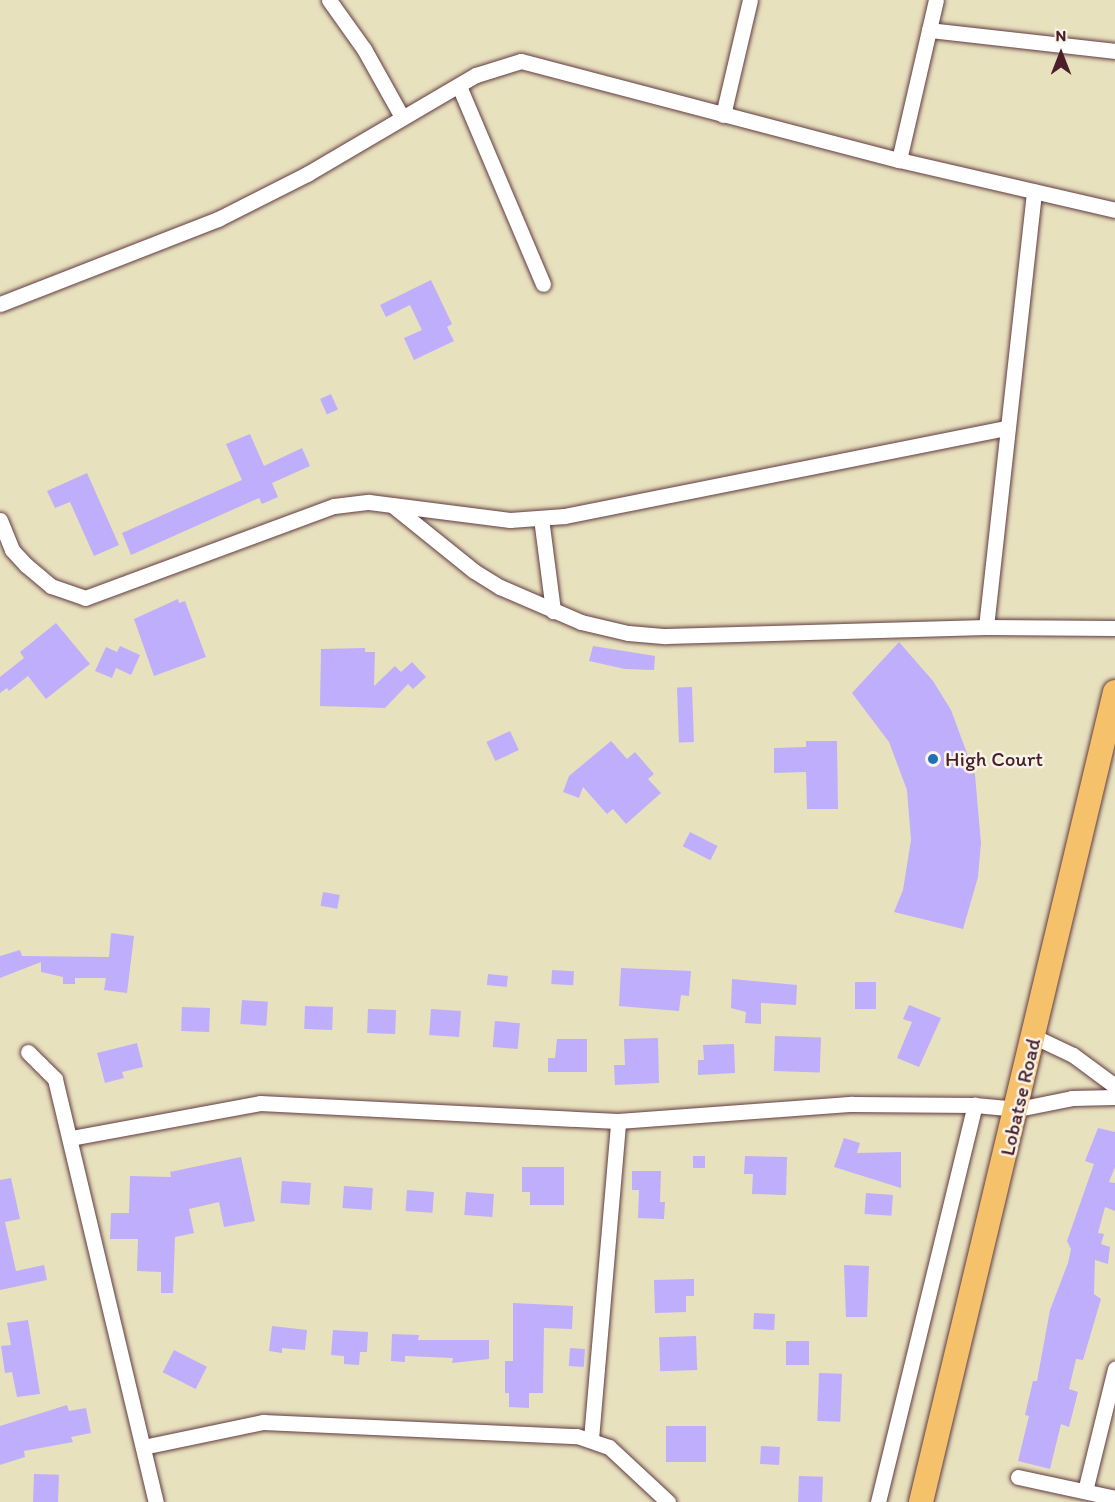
<!DOCTYPE html>
<style>
body{margin:0}
#map{position:relative;width:1115px;height:1502px;overflow:hidden;background:#e8e1be;font-family:Itim,sans-serif}
div>[style]{position:absolute}
.building>*{inset:0;background:#bfaefb;transform-origin:0 0}
.roads{filter:drop-shadow(0 0 2px #623c41) drop-shadow(0 0 2px #623c41)}
.minor>*{height:15px;margin:-7.5px;padding:0 7.5px;transform-origin:7.5px;border-radius:7.5px;background:#fff}
.trunk>*{height:24px;margin:-12px;padding:0 12px;transform-origin:12px;border-radius:12px;background:#f6c16b}
.dots>*{width:16px;height:16px;translate:-50% -50%;box-sizing:border-box;border:3px solid #f7f3e8;border-radius:50%}
span{translate:-50% -50%;white-space:nowrap;text-align:center;line-height:1.15;-webkit-text-stroke:5px #f7f3e8;paint-order:stroke}
.poi-label{font-size:21px;color:#4a1f2b}
.left{translate:0 -50%;text-align:left}
.street-label{font-size:21px;color:#4a1f2b}
.north{position:absolute;left:1031px;top:24px;width:60px;height:60px;-webkit-text-stroke:4px #f7f3e8;paint-order:stroke;rotate:0deg;font-size:16px;font-weight:700;line-height:24px;text-align:center;color:#4a1f2b}
.north::after{content:'';display:block;margin:auto;width:21px;height:27px;background:#4a1f2b;clip-path:polygon(50% 0,100% 100%,50% 72%,0 100%)}
</style>
<div id="map">
<div class="building">
<i style="clip-path:polygon(431px 280px,452px 324px,447px 327px,454px 341px,414px 360px,404px 338px,422px 330px,410px 305px,386px 317px,380px 305px)"></i>
<i style="left:331px;top:394px;width:17px;height:12px;rotate:66deg"></i>
<i style="clip-path:polygon(250px 434px,264px 466px,302px 448px,310px 466px,272px 483px,278px 497px,262px 504px,259px 498px,131px 555px,122px 533px,242px 480px,226px 444px)"></i>
<i style="clip-path:polygon(87px 473px,119px 545px,94px 556px,70px 502px,55px 508px,47px 491px)"></i>
<i style="clip-path:polygon(178px 599px,179px 603px,185px 601px,206px 657px,154px 676px,134px 619px)"></i>
<i style="clip-path:polygon(56px 623px,90px 664px,46px 699px,28px 676px,9px 691px,7px 688px,0 693px,0 677px,24px 658px,20px 652px)"></i>
<i style="clip-path:polygon(899px 642px,933px 681px,951px 710px,975px 775px,981px 843px,978px 877px,963px 929px,894px 912px,903px 890px,911px 840px,907px 790px,889px 742px,852px 693px)"></i>
<i style="clip-path:polygon(120px 646px,140px 655px,131px 675px,116px 668px,112px 678px,95px 671px,106px 647px,117px 652px)"></i>
<i style="clip-path:polygon(593px 646px,655px 656px,654px 670px,625px 669px,589px 661px)"></i>
<i style="clip-path:polygon(365px 648px,365px 652px,375px 652px,374px 686px,395px 666px,401px 672px,412px 662px,426px 677px,413px 689px,408px 684px,385px 708px,320px 706px,321px 649px)"></i>
<i style="left:692px;top:687px;width:55px;height:15px;rotate:88deg"></i>
<i style="left:510px;top:731px;width:21px;height:26px;rotate:65deg"></i>
<i style="clip-path:polygon(611px 741px,627px 759px,635px 752px,654px 774px,648px 779px,661px 793px,626px 824px,613px 809px,607px 814px,583px 787px,579px 798px,563px 792px,569px 776px)"></i>
<i style="clip-path:polygon(806px 741px,837px 741px,838px 809px,807px 809px,806px 772px,774px 773px,774px 748px,806px 747px)"></i>
<i style="left:690px;top:832px;width:31px;height:16px;rotate:27deg"></i>
<i style="left:323px;top:892px;width:17px;height:14px;rotate:10deg"></i>
<i style="clip-path:polygon(111px 933px,134px 936px,127px 993px,104px 990px,106px 978px,75px 978px,75px 984px,63px 984px,63px 977px,41px 972px,41px 962px,0 978px,0 956px,20px 950px,22px 956px,109px 957px)"></i>
<i style="clip-path:polygon(621px 968px,691px 971px,689px 996px,681px 995px,679px 1011px,619px 1006px)"></i>
<i style="left:552px;top:970px;width:22px;height:14px;rotate:3deg"></i>
<i style="left:488px;top:974px;width:20px;height:11px;rotate:6deg"></i>
<i style="clip-path:polygon(732px 979px,797px 985px,796px 1005px,761px 1003px,761px 1024px,745px 1023px,746px 1012px,731px 1008px)"></i>
<i style="left:855px;top:982px;width:21px;height:27px"></i>
<i style="left:242px;top:1000px;width:26px;height:24px;rotate:4deg"></i>
<i style="clip-path:polygon(909px 1005px,941px 1018px,919px 1067px,897px 1058px,912px 1022px,903px 1019px)"></i>
<i style="left:305px;top:1006px;width:28px;height:23px;rotate:2deg"></i>
<i style="left:182px;top:1007px;width:28px;height:24px;rotate:2deg"></i>
<i style="left:368px;top:1009px;width:28px;height:24px;rotate:2deg"></i>
<i style="left:431px;top:1009px;width:30px;height:26px;rotate:4deg"></i>
<i style="left:495px;top:1021px;width:25px;height:26px;rotate:5deg"></i>
<i style="left:775px;top:1036px;width:46px;height:35px;rotate:2deg"></i>
<i style="clip-path:polygon(658px 1038px,659px 1083px,615px 1085px,614px 1065px,625px 1065px,624px 1039px)"></i>
<i style="clip-path:polygon(557px 1039px,587px 1039px,587px 1072px,548px 1072px,548px 1058px,555px 1058px)"></i>
<i style="clip-path:polygon(137px 1043px,143px 1067px,122px 1072px,124px 1078px,105px 1083px,97px 1053px)"></i>
<i style="clip-path:polygon(734px 1044px,735px 1073px,698px 1075px,698px 1060px,704px 1060px,703px 1045px)"></i>
<i style="clip-path:polygon(1098px 1128px,1115px 1132px,1115px 1167px,1109px 1182px,1115px 1183px,1115px 1211px,1105px 1207px,1098px 1233px,1104px 1234px,1101px 1244px,1110px 1247px,1108px 1264px,1095px 1260px,1094px 1294px,1101px 1299px,1083px 1360px,1076px 1359px,1069px 1389px,1078px 1392px,1069px 1427px,1061px 1424px,1050px 1469px,1018px 1461px,1029px 1416px,1025px 1415px,1033px 1381px,1037px 1381px,1050px 1310px,1068px 1263px,1071px 1249px,1067px 1241px,1094px 1164px,1085px 1161px)"></i>
<i style="clip-path:polygon(844px 1138px,860px 1143px,857px 1153px,901px 1152px,901px 1188px,834px 1167px)"></i>
<i style="left:693px;top:1156px;width:12px;height:12px"></i>
<i style="clip-path:polygon(745px 1156px,787px 1157px,786px 1195px,752px 1194px,753px 1174px,744px 1174px)"></i>
<i style="clip-path:polygon(241px 1157px,255px 1221px,224px 1227px,219px 1202px,189px 1209px,194px 1233px,175px 1237px,173px 1293px,161px 1293px,161px 1272px,137px 1271px,138px 1239px,110px 1239px,111px 1213px,129px 1213px,130px 1176px,171px 1177px,170px 1172px)"></i>
<i style="clip-path:polygon(522px 1167px,564px 1167px,564px 1205px,530px 1205px,530px 1192px,522px 1192px)"></i>
<i style="clip-path:polygon(632px 1171px,661px 1171px,660px 1202px,665px 1202px,664px 1219px,638px 1218px,639px 1190px,632px 1190px)"></i>
<i style="clip-path:polygon(11px 1178px,20px 1219px,5px 1222px,16px 1271px,44px 1265px,47px 1280px,0 1290px,0 1180px)"></i>
<i style="left:282px;top:1181px;width:29px;height:22px;rotate:4deg"></i>
<i style="left:344px;top:1186px;width:29px;height:22px;rotate:4deg"></i>
<i style="left:407px;top:1190px;width:27px;height:21px;rotate:4deg"></i>
<i style="left:466px;top:1192px;width:28px;height:23px;rotate:4deg"></i>
<i style="left:866px;top:1193px;width:27px;height:21px;rotate:4deg"></i>
<i style="clip-path:polygon(844px 1265px,869px 1266px,867px 1317px,846px 1317px)"></i>
<i style="clip-path:polygon(694px 1279px,694px 1296px,686px 1296px,686px 1312px,655px 1313px,654px 1280px)"></i>
<i style="clip-path:polygon(513px 1303px,573px 1306px,572px 1329px,544px 1328px,543px 1393px,529px 1393px,529px 1408px,509px 1407px,509px 1393px,505px 1393px,505px 1361px,513px 1361px)"></i>
<i style="left:754px;top:1313px;width:21px;height:16px;rotate:3deg"></i>
<i style="clip-path:polygon(28px 1320px,40px 1394px,17px 1397px,12px 1372px,5px 1373px,1px 1346px,11px 1345px,7px 1323px)"></i>
<i style="clip-path:polygon(272px 1326px,307px 1330px,305px 1350px,282px 1348px,282px 1353px,269px 1351px)"></i>
<i style="clip-path:polygon(333px 1330px,368px 1332px,367px 1352px,360px 1352px,359px 1365px,344px 1364px,344px 1356px,331px 1355px)"></i>
<i style="clip-path:polygon(392px 1334px,419px 1335px,418px 1340px,489px 1340px,489px 1359px,452px 1363px,453px 1358px,405px 1356px,405px 1362px,391px 1361px)"></i>
<i style="left:696px;top:1336px;width:34px;height:37px;rotate:88deg"></i>
<i style="left:786px;top:1341px;width:23px;height:24px"></i>
<i style="left:570px;top:1348px;width:15px;height:18px;rotate:4deg"></i>
<i style="left:174px;top:1350px;width:37px;height:25px;rotate:27deg"></i>
<i style="left:819px;top:1373px;width:23px;height:48px;rotate:2deg"></i>
<i style="clip-path:polygon(67px 1405px,69px 1411px,86px 1408px,91px 1433px,71px 1437px,73px 1442px,24px 1451px,25px 1457px,0 1465px,0 1426px)"></i>
<i style="left:706px;top:1426px;width:36px;height:40px;rotate:90deg"></i>
<i style="left:761px;top:1446px;width:19px;height:18px;rotate:3deg"></i>
<i style="left:34px;top:1474px;width:25px;height:28px;rotate:2deg"></i>
<i style="left:799px;top:1476px;width:24px;height:26px;rotate:2deg"></i>
</div>
<div class="roads">
<div class="minor">
<i style="left:329px;top:0;width:60px;rotate:54.5deg"></i>
<i style="left:364px;top:49px;width:78px;rotate:60.8deg"></i>
<i style="left:929px;top:30px;width:187px;rotate:6.4deg"></i>
<i style="left:459px;top:86px;width:215px;rotate:67deg"></i>
<i style="left:723px;top:115px;width:118px;rotate:-76.8deg"></i>
<i style="left:899px;top:160px;width:164px;rotate:-77deg"></i>
<i style="left:0;top:304px;width:234px;rotate:-21.3deg"></i>
<i style="left:218px;top:219px;width:100px;rotate:-26.8deg"></i>
<i style="left:307px;top:174px;width:196px;rotate:-30.4deg"></i>
<i style="left:476px;top:75px;width:47px;rotate:-17.3deg"></i>
<i style="left:521px;top:61px;width:391px;rotate:14.7deg"></i>
<i style="left:899px;top:160px;width:222px;rotate:13deg"></i>
<i style="left:392px;top:505px;width:105px;rotate:38.8deg"></i>
<i style="left:474px;top:571px;width:31px;rotate:32deg"></i>
<i style="left:500px;top:587px;width:88px;rotate:23.4deg"></i>
<i style="left:581px;top:622px;width:48px;rotate:13.2deg"></i>
<i style="left:628px;top:633px;width:38px;rotate:5deg"></i>
<i style="left:666px;top:636px;width:320px;rotate:-1.6deg"></i>
<i style="left:986px;top:627px;width:129px;rotate:0.4deg"></i>
<i style="left:541px;top:518px;width:94px;rotate:82.6deg"></i>
<i style="left:0;top:520px;width:32px;rotate:68deg"></i>
<i style="left:12px;top:550px;width:21px;rotate:47deg"></i>
<i style="left:26px;top:565px;width:33px;rotate:40deg"></i>
<i style="left:51px;top:586px;width:36px;rotate:19deg"></i>
<i style="left:85px;top:598px;width:265px;rotate:-20.3deg"></i>
<i style="left:334px;top:506px;width:35px;rotate:-7deg"></i>
<i style="left:369px;top:502px;width:142px;rotate:7.3deg"></i>
<i style="left:510px;top:520px;width:55px;rotate:-4.2deg"></i>
<i style="left:565px;top:516px;width:449px;rotate:-11.3deg"></i>
<i style="left:986px;top:627px;width:438px;rotate:-83.7deg"></i>
<i style="left:1035px;top:1037px;width:42px;rotate:25.3deg"></i>
<i style="left:1073px;top:1055px;width:52px;rotate:36.4deg"></i>
<i style="left:28px;top:1052px;width:38px;rotate:45deg"></i>
<i style="left:55px;top:1079px;width:435px;rotate:76.6deg"></i>
<i style="left:71px;top:1138px;width:192px;rotate:-10.5deg"></i>
<i style="left:260px;top:1103px;width:358px;rotate:2.9deg"></i>
<i style="left:618px;top:1121px;width:235px;rotate:-4.2deg"></i>
<i style="left:852px;top:1104px;width:123px;rotate:0.5deg"></i>
<i style="left:975px;top:1105px;width:43px;rotate:5.3deg"></i>
<i style="left:1018px;top:1109px;width:55px;rotate:-11.5deg"></i>
<i style="left:1072px;top:1098px;width:43px;rotate:-1.3deg"></i>
<i style="left:591px;top:1439px;width:319px;rotate:-85.1deg"></i>
<i style="left:143px;top:1447px;width:123px;rotate:-11.8deg"></i>
<i style="left:263px;top:1422px;width:314px;rotate:2.6deg"></i>
<i style="left:577px;top:1436px;width:34px;rotate:19deg"></i>
<i style="left:609px;top:1447px;width:81px;rotate:43deg"></i>
<i style="left:1018px;top:1477px;width:99px;rotate:12.2deg"></i>
<i style="left:1085px;top:1491px;width:126px;rotate:-76.2deg"></i>
<i style="left:878px;top:1502px;width:409px;rotate:-76.3deg"></i>
</div>
<div class="trunk">
<i style="left:921px;top:1502px;width:833px;rotate:-76.53deg"></i>
</div>
</div>
<div class="dots">
<i style="left:933px;top:759px;background:#1f6fb2"></i>
</div>
<div class="poi-label">
<span class="left" style="left:945px;top:759px">High Court</span>
</div>
<div class="street-label">
<span style="left:1020px;top:1097px;rotate:-77deg">Lobatse Road</span>
</div>
<div class="north">N</div>
</div>
